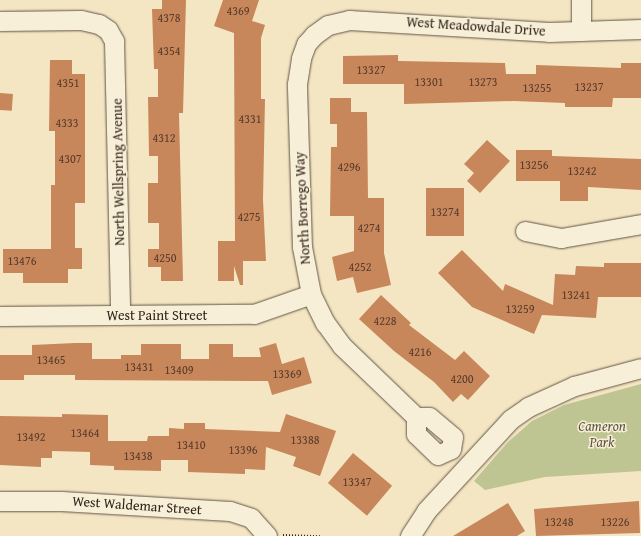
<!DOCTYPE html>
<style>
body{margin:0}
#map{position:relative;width:641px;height:536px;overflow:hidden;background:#f4e6c3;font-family:"Gentium Book Plus",serif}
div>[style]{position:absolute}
.green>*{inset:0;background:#bec492}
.building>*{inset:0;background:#c8865b;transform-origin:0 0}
.path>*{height:2.5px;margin-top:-1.25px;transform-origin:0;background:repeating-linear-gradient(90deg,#31241b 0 1px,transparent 0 3px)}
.roads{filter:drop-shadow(0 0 1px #625445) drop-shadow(0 0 1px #625445)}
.minor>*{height:19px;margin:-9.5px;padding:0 9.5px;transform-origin:9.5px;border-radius:9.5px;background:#f8efd8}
span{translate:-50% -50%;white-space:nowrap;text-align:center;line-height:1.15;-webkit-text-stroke:3px #f8efd8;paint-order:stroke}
.number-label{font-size:12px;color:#573c2b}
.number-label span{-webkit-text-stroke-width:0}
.street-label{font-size:14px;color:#31241b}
.park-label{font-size:14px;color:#5b543f;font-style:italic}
</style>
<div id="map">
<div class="green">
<i style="clip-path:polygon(641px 384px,641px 471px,545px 477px,485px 490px,474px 481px,507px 443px,532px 421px,564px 405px)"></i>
</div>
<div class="building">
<i style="clip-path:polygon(162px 0,186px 0,183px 113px,179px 113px,183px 281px,161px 281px,161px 267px,148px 267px,148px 249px,159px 249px,159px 223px,148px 223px,148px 183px,158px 183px,158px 156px,149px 156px,148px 97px,158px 97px,158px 69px,154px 69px,152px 9px,162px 9px)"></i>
<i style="clip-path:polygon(223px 0,259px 0,252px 21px,265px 25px,261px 38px,261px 99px,265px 99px,263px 200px,266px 261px,243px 261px,243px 285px,240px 285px,234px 266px,234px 281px,218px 281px,218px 241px,235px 241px,234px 33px,214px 26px)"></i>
<i style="clip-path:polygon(398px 55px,398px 61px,505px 63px,506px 74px,536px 74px,536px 65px,621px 68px,621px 63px,641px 63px,641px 98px,613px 98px,612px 107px,565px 107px,565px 103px,514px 101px,404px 104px,404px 84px,343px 84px,343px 56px)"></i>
<i style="clip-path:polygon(50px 60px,72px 60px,72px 74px,85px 74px,85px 203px,75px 203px,75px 248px,82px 248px,82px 269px,68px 269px,68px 283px,23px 283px,23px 273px,3px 273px,3px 249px,51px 249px,51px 185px,55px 185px,55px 131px,49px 131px)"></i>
<i style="left:0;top:93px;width:13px;height:17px;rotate:4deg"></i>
<i style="clip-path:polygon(330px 98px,351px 98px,351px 112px,367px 112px,368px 198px,384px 198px,384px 253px,391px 285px,357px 293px,353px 277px,337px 281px,332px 257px,354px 251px,354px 216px,330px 216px,331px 147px,337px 147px,337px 124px,330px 124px)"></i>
<i style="clip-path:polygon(487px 140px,510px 161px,480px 193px,467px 181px,474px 173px,464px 164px)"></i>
<i style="clip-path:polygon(516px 150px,552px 150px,552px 156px,641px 159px,641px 190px,588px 187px,588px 201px,560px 201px,560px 181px,516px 181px)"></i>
<i style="left:426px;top:188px;width:38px;height:48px"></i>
<i style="clip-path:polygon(462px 250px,503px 291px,505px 284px,553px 305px,555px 274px,575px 275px,576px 266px,604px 267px,604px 263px,641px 263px,641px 297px,598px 297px,596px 318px,542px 315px,534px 334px,472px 307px,438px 273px)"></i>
<i style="clip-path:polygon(381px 295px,411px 323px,409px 325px,455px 360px,464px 351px,490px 376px,468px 400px,461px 394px,453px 402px,434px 382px,394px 351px,359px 319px)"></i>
<i style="clip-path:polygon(75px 343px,92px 343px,92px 359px,121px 359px,121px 355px,141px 355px,141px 344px,181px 344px,181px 359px,209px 359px,209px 344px,233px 344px,233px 357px,261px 357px,259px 348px,276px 343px,282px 364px,304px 357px,312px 383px,272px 395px,268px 381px,75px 380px,75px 375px,24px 375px,24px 380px,0 380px,0 355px,32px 355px,32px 345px)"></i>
<i style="clip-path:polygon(62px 414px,108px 415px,108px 441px,147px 441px,148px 436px,169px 436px,169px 428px,184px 429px,184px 423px,205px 423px,205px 429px,280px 432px,286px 414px,336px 431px,320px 476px,293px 466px,296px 457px,266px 447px,265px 470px,245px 469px,245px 474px,188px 472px,188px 460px,161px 460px,161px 471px,114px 470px,114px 466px,90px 465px,90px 452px,52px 451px,52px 458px,41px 458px,41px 467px,0 465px,0 416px,62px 417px)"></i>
<i style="left:353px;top:453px;width:51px;height:39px;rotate:40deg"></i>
<i style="clip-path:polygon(639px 501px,640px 533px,536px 536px,534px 509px)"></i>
<i style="clip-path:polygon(508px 503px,525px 531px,517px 536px,453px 536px)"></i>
</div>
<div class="path">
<i style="left:283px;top:535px;width:37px;rotate:2deg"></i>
</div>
<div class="roads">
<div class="minor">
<i style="left:0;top:21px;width:81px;rotate:-0.7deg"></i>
<i style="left:81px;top:20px;width:18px;rotate:13deg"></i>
<i style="left:99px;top:24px;width:11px;rotate:34deg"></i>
<i style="left:108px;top:30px;width:13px;rotate:61deg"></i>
<i style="left:114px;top:41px;width:274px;rotate:88.7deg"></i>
<i style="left:581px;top:31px;width:31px;rotate:-90deg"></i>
<i style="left:525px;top:231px;width:37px;rotate:11deg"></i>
<i style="left:561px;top:238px;width:81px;rotate:-9.9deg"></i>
<i style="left:0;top:316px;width:254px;rotate:-0.5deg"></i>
<i style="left:254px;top:314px;width:60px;rotate:-19.3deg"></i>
<i style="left:416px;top:417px;width:17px;rotate:90deg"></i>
<i style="left:416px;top:434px;width:30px;rotate:44deg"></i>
<i style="left:438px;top:455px;width:14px;rotate:-25deg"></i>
<i style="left:451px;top:449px;width:12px;rotate:-81deg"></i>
<i style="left:453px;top:437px;width:31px;rotate:-140deg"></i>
<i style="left:429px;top:417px;width:13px;rotate:180deg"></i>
<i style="left:416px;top:417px;width:103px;rotate:-136.2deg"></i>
<i style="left:342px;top:346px;width:29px;rotate:-126deg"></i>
<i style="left:325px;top:323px;width:32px;rotate:-116deg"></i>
<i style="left:311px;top:294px;width:48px;rotate:-100.8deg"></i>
<i style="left:302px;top:247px;width:163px;rotate:-91.8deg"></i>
<i style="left:297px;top:84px;width:26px;rotate:-81deg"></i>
<i style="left:301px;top:58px;width:15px;rotate:-70deg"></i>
<i style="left:306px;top:44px;width:12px;rotate:-48deg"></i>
<i style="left:314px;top:35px;width:17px;rotate:-36deg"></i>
<i style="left:328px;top:25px;width:22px;rotate:-13deg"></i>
<i style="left:349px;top:20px;width:200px;rotate:3.4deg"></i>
<i style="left:549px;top:32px;width:92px;rotate:-1.9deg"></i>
<i style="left:0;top:501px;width:61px"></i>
<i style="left:61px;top:501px;width:169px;rotate:3.4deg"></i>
<i style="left:230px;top:511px;width:22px;rotate:18deg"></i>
<i style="left:251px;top:518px;width:24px;rotate:48deg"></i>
<i style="left:410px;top:536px;width:30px;rotate:-57deg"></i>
<i style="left:426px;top:511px;width:125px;rotate:-47.3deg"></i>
<i style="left:511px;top:419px;width:21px;rotate:-35deg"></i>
<i style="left:528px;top:407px;width:51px;rotate:-24.5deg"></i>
<i style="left:574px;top:386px;width:69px;rotate:-15deg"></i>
</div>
</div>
<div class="number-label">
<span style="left:238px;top:11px">4369</span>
<span style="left:169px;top:18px">4378</span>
<span style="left:169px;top:51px">4354</span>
<span style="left:371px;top:70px">13327</span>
<span style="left:429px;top:82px">13301</span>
<span style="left:483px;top:82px">13273</span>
<span style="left:68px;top:83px">4351</span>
<span style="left:589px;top:87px">13237</span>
<span style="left:537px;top:88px">13255</span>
<span style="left:250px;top:119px">4331</span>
<span style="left:67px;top:123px">4333</span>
<span style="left:164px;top:138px">4312</span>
<span style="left:70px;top:159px">4307</span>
<span style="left:534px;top:165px">13256</span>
<span style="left:349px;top:167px">4296</span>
<span style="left:582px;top:171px">13242</span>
<span style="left:445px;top:212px">13274</span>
<span style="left:249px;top:217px">4275</span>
<span style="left:369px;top:228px">4274</span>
<span style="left:165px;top:258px">4250</span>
<span style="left:22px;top:261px">13476</span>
<span style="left:360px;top:267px">4252</span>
<span style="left:576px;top:295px">13241</span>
<span style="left:520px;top:309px">13259</span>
<span style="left:385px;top:321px">4228</span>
<span style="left:420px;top:352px">4216</span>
<span style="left:51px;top:360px">13465</span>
<span style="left:139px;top:367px">13431</span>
<span style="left:179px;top:370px">13409</span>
<span style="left:287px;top:374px">13369</span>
<span style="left:462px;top:379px">4200</span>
<span style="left:85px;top:433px">13464</span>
<span style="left:31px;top:437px">13492</span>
<span style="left:305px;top:440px">13388</span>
<span style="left:191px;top:445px">13410</span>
<span style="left:243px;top:450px">13396</span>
<span style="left:138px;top:456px">13438</span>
<span style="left:357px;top:482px">13347</span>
<span style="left:559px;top:522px">13248</span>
<span style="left:615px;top:522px">13226</span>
</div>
<div class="street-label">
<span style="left:476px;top:26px;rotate:4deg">West Meadowdale Drive</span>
<span style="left:118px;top:172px;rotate:-91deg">North Wellspring Avenue</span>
<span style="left:302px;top:208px;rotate:-93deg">North Borrego Way</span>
<span style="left:157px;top:315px">West Paint Street</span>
<span style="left:137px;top:505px;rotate:4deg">West Waldemar Street</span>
</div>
<div class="park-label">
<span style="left:602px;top:434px">Cameron<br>Park</span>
</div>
</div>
